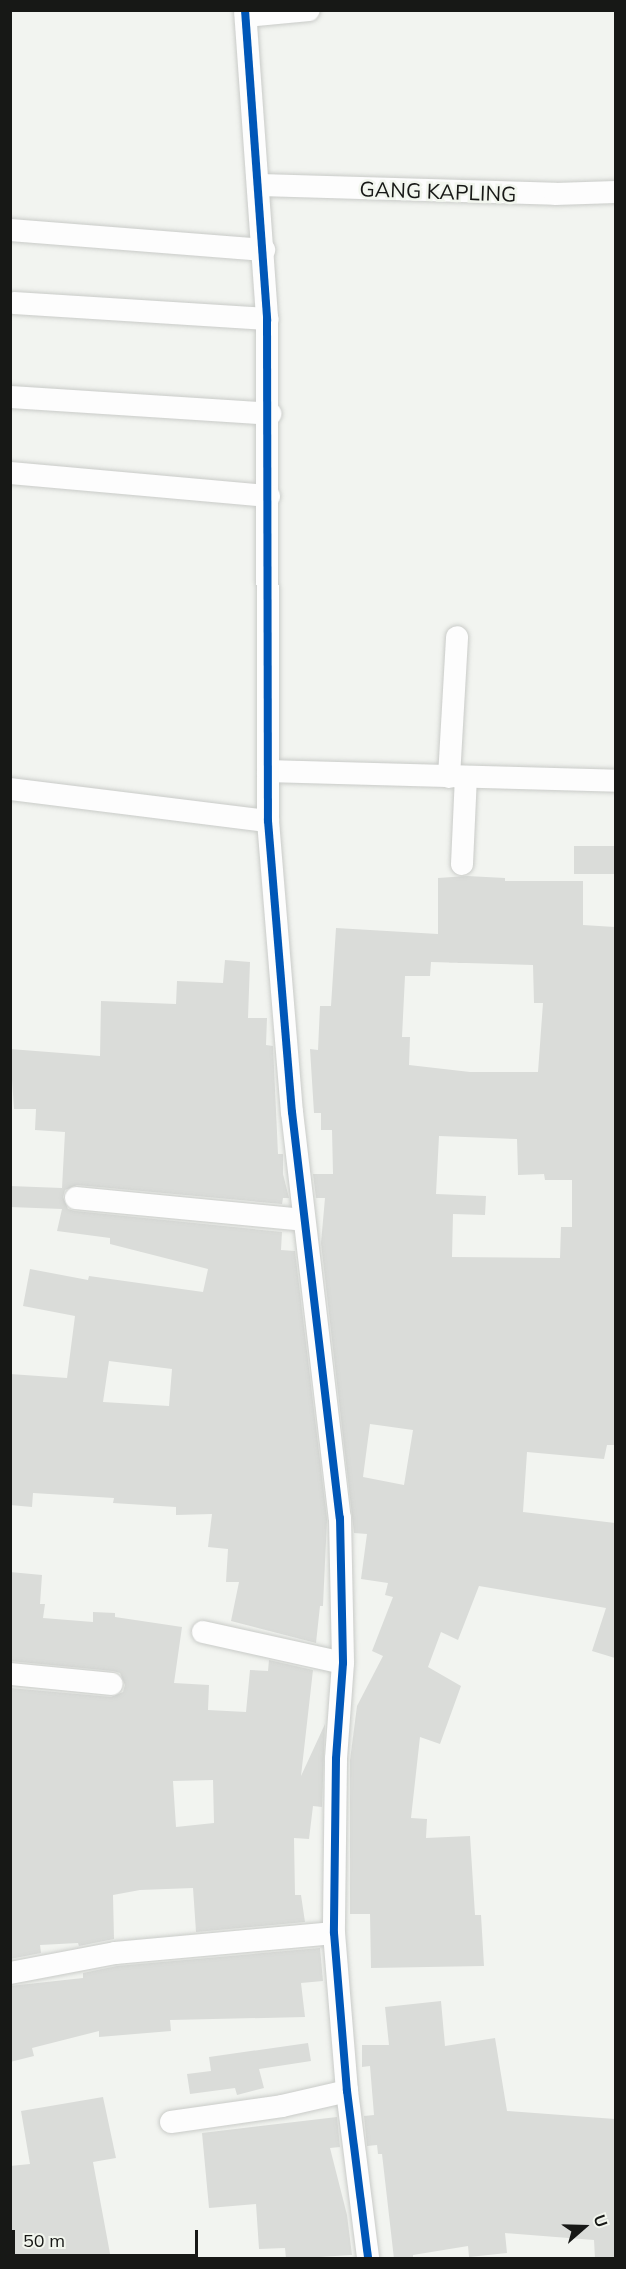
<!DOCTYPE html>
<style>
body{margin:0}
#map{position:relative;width:626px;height:2269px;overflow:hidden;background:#f2f4f0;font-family:Mulish,sans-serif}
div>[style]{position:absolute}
.building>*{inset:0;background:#dadcd9;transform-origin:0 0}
.roads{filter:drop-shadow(0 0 2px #c9cbc8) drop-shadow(0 0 2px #c9cbc8)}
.minor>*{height:22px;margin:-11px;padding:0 11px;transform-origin:11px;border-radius:11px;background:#fdfdfd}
.cycleway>*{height:8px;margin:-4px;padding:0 4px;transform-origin:4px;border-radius:4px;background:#0057b8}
span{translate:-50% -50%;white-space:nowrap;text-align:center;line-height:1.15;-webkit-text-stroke:5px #f2f6ee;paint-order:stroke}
.street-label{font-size:21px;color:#171816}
.frame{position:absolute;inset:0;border:12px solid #171816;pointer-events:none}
.north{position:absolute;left:554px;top:2197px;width:60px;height:60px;-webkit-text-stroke:4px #f2f6ee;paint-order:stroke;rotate:70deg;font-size:16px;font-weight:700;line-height:24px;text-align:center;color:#171816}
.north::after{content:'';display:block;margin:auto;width:21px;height:27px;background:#171816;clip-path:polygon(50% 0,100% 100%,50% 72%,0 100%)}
.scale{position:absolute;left:12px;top:2230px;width:186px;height:27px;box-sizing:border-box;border:3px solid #171816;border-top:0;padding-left:8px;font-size:18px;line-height:21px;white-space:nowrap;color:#171816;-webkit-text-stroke:4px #f2f6ee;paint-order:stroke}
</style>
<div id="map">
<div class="building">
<i style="left:574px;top:846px;width:41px;height:28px"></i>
<i style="clip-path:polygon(evenodd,467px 876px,505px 878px,505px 881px,583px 881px,583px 925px,615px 927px,615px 1445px,607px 1445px,604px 1459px,527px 1452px,523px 1512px,615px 1523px,615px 1658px,592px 1651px,606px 1608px,479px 1586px,458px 1640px,441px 1632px,428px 1667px,461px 1686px,440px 1744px,420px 1737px,411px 1818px,427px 1819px,426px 1838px,470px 1836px,475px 1915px,481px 1915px,484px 1966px,371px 1968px,370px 1914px,350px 1914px,350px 1760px,357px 1706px,383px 1656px,372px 1651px,393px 1597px,385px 1595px,388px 1583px,361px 1579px,367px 1534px,354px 1533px,321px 1243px,325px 1198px,316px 1198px,313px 1174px,333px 1174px,332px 1130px,321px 1130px,321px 1113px,314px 1113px,310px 1049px,318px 1050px,320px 1006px,331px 1006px,336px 928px,438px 934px,438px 878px,467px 876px,431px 962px,533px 965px,534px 1003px,543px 1003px,538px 1072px,470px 1072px,409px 1065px,410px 1037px,402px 1037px,405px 976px,430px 976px,431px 962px,467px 876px,439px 1136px,517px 1139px,518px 1175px,544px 1174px,545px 1180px,572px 1180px,572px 1227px,561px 1227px,560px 1258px,452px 1257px,453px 1214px,485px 1215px,486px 1196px,436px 1194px,439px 1136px,467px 876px,370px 1424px,413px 1430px,404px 1485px,363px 1477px,370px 1424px)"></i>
<i style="clip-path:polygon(evenodd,225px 960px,250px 962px,248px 1018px,267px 1018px,266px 1045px,273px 1046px,278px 1154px,283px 1154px,283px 1174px,289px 1198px,283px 1198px,282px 1204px,77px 1185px,65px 1190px,63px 1197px,68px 1209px,75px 1211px,282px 1232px,281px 1250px,295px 1251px,327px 1519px,323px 1606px,320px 1606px,316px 1643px,231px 1621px,239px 1582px,226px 1582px,228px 1549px,208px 1547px,212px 1514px,176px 1515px,176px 1507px,113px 1503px,114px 1498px,33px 1493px,32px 1507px,10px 1505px,10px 1374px,67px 1378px,75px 1316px,23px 1306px,30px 1269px,88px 1280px,89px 1276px,203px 1292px,208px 1269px,110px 1244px,110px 1238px,57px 1231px,62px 1209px,10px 1207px,10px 1186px,62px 1188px,65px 1132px,35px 1130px,36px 1109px,14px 1109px,10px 1049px,100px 1056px,101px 1001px,176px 1004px,177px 981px,223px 983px,225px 960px,109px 1361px,172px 1369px,169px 1406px,103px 1402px,109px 1361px)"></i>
<i style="clip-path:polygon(evenodd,10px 1572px,42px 1575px,40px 1604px,45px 1604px,43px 1618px,93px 1622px,93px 1612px,115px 1613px,115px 1617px,182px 1627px,174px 1683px,209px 1685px,208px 1710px,246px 1712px,250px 1670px,268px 1671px,269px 1660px,313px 1670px,301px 1776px,325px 1724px,322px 1807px,313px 1806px,309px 1839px,294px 1838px,295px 1895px,301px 1895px,305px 1922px,196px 1932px,193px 1888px,140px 1890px,113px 1895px,114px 1939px,79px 1946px,78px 1943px,40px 1945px,41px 1953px,10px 1959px,10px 1688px,111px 1697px,123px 1692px,125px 1685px,120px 1673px,113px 1671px,10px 1661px,10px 1572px,213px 1780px,214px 1823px,176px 1827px,173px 1781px,213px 1780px)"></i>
<i style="clip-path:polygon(320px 1948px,323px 1981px,301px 1983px,305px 2017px,170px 2020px,171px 2031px,99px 2037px,99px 2031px,32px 2048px,34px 2056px,10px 2062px,10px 1986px,83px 1978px,83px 1973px,117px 1966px)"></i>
<i style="clip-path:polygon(441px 2001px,445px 2046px,495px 2038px,507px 2111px,615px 2119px,615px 2259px,595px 2259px,594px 2240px,505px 2233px,507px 2253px,469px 2257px,468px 2246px,413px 2255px,413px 2259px,394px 2259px,382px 2154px,378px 2154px,377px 2145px,367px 2146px,364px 2116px,374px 2115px,370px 2066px,362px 2067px,362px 2045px,389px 2045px,385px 2007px)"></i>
<i style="clip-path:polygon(308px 2043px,311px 2061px,259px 2069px,264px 2088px,237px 2095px,235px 2088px,190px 2094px,187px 2074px,211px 2071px,209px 2057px)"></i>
<i style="clip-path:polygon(103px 2097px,116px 2158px,93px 2162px,111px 2259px,10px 2259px,10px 2166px,30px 2164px,21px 2111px)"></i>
<i style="clip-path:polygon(337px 2117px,340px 2147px,330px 2148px,347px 2215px,352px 2255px,286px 2259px,285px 2248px,259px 2249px,256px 2204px,209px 2208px,202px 2133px)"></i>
</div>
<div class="roads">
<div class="minor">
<i style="left:245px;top:10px;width:310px;rotate:85.9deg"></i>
<i style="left:267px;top:319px;width:502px;rotate:89.89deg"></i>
<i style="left:268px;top:821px;width:292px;rotate:85.3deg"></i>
<i style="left:292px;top:1112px;width:409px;rotate:83.3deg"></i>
<i style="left:340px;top:1518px;width:145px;rotate:88.8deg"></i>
<i style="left:343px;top:1663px;width:96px;rotate:94.2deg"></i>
<i style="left:336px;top:1759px;width:174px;rotate:90.7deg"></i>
<i style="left:334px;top:1933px;width:159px;rotate:85.3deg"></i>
<i style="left:347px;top:2091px;width:168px;rotate:82.8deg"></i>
<i style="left:246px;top:16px;width:63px;rotate:-5.4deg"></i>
<i style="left:260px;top:185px;width:295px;rotate:1.7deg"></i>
<i style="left:555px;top:194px;width:61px;rotate:-1.9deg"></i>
<i style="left:10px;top:230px;width:255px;rotate:4.5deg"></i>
<i style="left:14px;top:303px;width:254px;rotate:3.6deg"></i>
<i style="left:10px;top:397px;width:261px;rotate:3.7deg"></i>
<i style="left:10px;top:473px;width:260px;rotate:5.1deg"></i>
<i style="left:268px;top:771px;width:348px;rotate:1.6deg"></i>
<i style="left:449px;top:777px;width:140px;rotate:-86.7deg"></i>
<i style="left:10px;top:789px;width:260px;rotate:7.1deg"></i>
<i style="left:462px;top:864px;width:87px;rotate:-87.4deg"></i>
<i style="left:76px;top:1198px;width:228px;rotate:5.5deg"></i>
<i style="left:203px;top:1632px;width:143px;rotate:12.5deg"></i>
<i style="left:10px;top:1674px;width:102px;rotate:5.6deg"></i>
<i style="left:10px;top:1973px;width:107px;rotate:-10.8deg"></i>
<i style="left:115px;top:1953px;width:220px;rotate:-5.2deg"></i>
<i style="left:171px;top:2122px;width:112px;rotate:-8.2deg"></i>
<i style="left:282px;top:2106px;width:67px;rotate:-13deg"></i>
</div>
</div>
<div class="cycleway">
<i style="left:245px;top:10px;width:310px;rotate:85.9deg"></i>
<i style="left:267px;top:319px;width:502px;rotate:89.89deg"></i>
<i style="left:268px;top:821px;width:292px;rotate:85.3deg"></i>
<i style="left:292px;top:1112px;width:409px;rotate:83.3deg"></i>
<i style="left:340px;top:1518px;width:145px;rotate:88.8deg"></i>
<i style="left:343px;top:1663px;width:96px;rotate:94.2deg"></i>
<i style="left:336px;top:1759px;width:174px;rotate:90.7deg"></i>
<i style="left:334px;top:1933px;width:159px;rotate:85.3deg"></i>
<i style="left:347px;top:2091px;width:168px;rotate:82.8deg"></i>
</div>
<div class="street-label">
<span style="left:438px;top:191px;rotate:2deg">GANG KAPLING</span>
</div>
<div class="frame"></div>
<div class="north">U</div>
<div class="scale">50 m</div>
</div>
